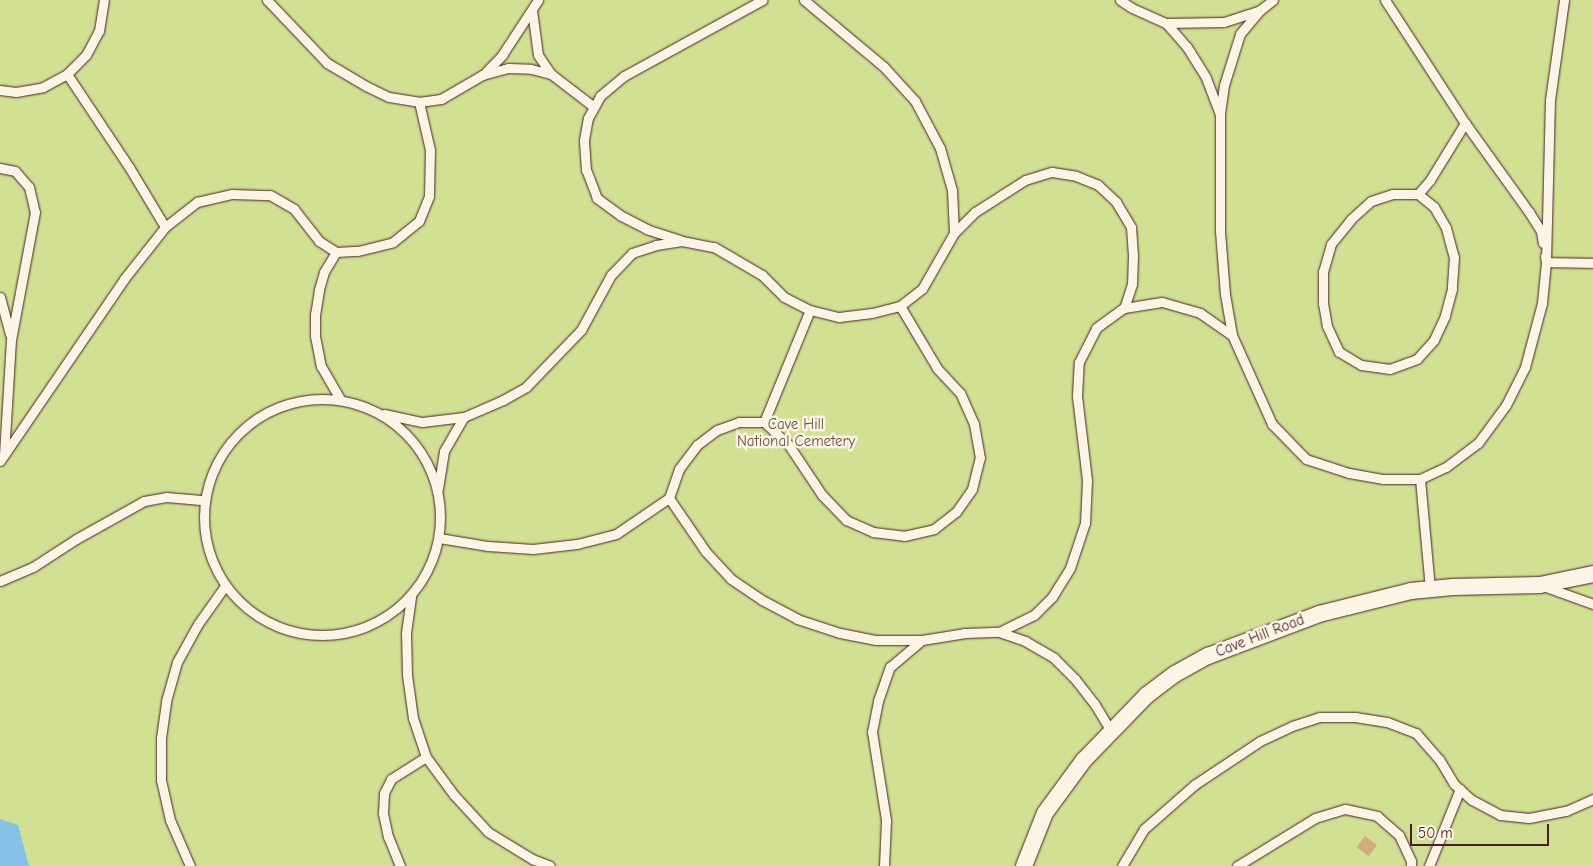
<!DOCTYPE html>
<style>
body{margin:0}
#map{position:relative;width:1593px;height:866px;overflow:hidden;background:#fcf5e5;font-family:"Comic Neue",sans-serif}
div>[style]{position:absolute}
.green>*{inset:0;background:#d2e093;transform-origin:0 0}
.water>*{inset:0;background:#86c1e6}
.building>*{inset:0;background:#cdac80;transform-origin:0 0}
.roads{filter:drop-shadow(0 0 1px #4a1f2b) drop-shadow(0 0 1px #4a1f2b)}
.service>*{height:9px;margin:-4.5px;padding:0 4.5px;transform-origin:4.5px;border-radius:4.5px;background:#fcf5e5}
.service>.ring{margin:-4.5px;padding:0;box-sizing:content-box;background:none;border:9px solid #fcf5e5;border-radius:50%}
.minor>*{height:16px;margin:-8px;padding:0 8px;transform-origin:8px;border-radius:8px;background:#fcf5e5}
span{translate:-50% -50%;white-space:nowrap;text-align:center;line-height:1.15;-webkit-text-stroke:5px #fcf5e5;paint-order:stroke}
.park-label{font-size:15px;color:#6c4f45}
.street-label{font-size:15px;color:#4a1f2b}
.scale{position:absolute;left:1410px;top:824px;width:139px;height:22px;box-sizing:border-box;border:2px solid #4a1f2b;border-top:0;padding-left:6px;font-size:15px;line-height:18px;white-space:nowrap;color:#4a1f2b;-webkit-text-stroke:4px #fcf5e5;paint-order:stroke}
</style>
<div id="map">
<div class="green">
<i style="left:0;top:0;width:1593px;height:866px"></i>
</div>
<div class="water">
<i style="clip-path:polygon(0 819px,18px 825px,29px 866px,0 866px)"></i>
</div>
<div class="building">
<i style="left:1365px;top:836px;width:15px;height:14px;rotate:37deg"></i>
</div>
<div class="roads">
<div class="service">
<i style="left:267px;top:0;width:87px;rotate:46.4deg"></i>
<i style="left:327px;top:63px;width:45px;rotate:30.5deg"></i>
<i style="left:366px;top:86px;width:25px;rotate:26deg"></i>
<i style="left:389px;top:97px;width:30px;rotate:9deg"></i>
<i style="left:419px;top:102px;width:22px;rotate:-8deg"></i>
<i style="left:441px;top:99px;width:48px;rotate:-30.3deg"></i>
<i style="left:482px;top:75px;width:27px;rotate:-15deg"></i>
<i style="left:508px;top:68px;width:23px;rotate:2deg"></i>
<i style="left:531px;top:69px;width:21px;rotate:14deg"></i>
<i style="left:551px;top:74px;width:54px;rotate:37.5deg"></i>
<i style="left:804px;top:0;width:104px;rotate:39.9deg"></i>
<i style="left:884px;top:67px;width:46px;rotate:47.6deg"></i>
<i style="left:915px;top:101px;width:53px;rotate:62deg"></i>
<i style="left:940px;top:148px;width:44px;rotate:74.1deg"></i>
<i style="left:952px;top:190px;width:43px;rotate:87.3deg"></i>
<i style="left:1120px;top:0;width:14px;rotate:34deg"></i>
<i style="left:1132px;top:8px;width:37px;rotate:24deg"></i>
<i style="left:1166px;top:23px;width:58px;rotate:-1deg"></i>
<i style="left:1224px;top:22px;width:38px;rotate:-18deg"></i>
<i style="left:1273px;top:0;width:16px;rotate:142deg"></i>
<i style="left:1260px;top:10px;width:31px;rotate:130deg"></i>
<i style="left:1240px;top:34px;width:53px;rotate:107.4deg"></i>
<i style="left:1224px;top:85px;width:30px;rotate:98deg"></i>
<i style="left:1220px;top:115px;width:116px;rotate:90deg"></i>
<i style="left:1220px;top:231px;width:63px;rotate:85.5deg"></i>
<i style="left:1225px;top:294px;width:42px;rotate:80.3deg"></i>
<i style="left:1232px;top:335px;width:98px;rotate:65.8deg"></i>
<i style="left:1272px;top:424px;width:49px;rotate:45.8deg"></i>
<i style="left:1306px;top:459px;width:45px;rotate:18deg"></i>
<i style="left:1349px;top:473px;width:35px;rotate:10deg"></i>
<i style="left:1383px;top:479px;width:37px"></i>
<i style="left:1420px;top:479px;width:29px;rotate:-25deg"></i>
<i style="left:1446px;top:467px;width:40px;rotate:-37deg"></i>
<i style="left:1478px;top:443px;width:47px;rotate:-53.6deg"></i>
<i style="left:1506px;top:405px;width:42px;rotate:-63.4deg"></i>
<i style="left:1525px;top:367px;width:66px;rotate:-75.1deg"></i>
<i style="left:1542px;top:303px;width:41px;rotate:-84.4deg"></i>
<i style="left:1546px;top:262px;width:162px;rotate:-88.6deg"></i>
<i style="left:1550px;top:100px;width:101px;rotate:-82deg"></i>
<i style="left:1385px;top:0;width:147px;rotate:57deg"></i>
<i style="left:1465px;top:123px;width:110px;rotate:54.3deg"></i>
<i style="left:1529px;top:212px;width:22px;rotate:58deg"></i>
<i style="left:1541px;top:231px;width:12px;rotate:81deg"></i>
<i style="left:532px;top:10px;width:45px;rotate:82.4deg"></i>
<i style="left:538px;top:55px;width:23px;rotate:56deg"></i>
<i style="left:1166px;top:23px;width:32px;rotate:49deg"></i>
<i style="left:1187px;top:47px;width:36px;rotate:58deg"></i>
<i style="left:1206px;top:78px;width:39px;rotate:69deg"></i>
<i style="left:67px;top:74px;width:112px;rotate:56.3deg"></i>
<i style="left:129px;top:167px;width:70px;rotate:59deg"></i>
<i style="left:483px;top:75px;width:28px;rotate:-46deg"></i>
<i style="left:502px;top:55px;width:66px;rotate:-56.8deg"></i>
<i style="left:0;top:90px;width:16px;rotate:7deg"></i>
<i style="left:16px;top:92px;width:27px;rotate:-10deg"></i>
<i style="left:43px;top:87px;width:27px;rotate:-28deg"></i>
<i style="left:67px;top:74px;width:27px;rotate:-45deg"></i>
<i style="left:86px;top:55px;width:27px;rotate:-62deg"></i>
<i style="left:99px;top:31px;width:31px;rotate:-81deg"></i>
<i style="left:0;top:168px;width:15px;rotate:11deg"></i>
<i style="left:15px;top:171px;width:21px;rotate:49deg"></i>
<i style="left:29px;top:187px;width:26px;rotate:77deg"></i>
<i style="left:35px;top:212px;width:130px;rotate:100.6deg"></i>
<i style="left:11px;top:340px;width:113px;rotate:93.5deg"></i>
<i style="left:1418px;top:194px;width:21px;rotate:39deg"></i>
<i style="left:1434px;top:207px;width:24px;rotate:60deg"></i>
<i style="left:1446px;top:228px;width:30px;rotate:75deg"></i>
<i style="left:1454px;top:257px;width:32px;rotate:94deg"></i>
<i style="left:1452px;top:289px;width:28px;rotate:105deg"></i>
<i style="left:1445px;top:316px;width:26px;rotate:115deg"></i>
<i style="left:1434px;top:340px;width:25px;rotate:132deg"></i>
<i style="left:1417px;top:359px;width:29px;rotate:160deg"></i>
<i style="left:1390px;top:369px;width:29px;rotate:-172deg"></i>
<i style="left:1361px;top:365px;width:26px;rotate:-149deg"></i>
<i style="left:1339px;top:352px;width:29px;rotate:-115deg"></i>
<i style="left:1327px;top:326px;width:22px;rotate:-100deg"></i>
<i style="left:1323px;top:304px;width:32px;rotate:-90deg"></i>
<i style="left:1323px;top:272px;width:29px;rotate:-74deg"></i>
<i style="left:1331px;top:244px;width:32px;rotate:-51deg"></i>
<i style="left:1351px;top:219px;width:27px;rotate:-42deg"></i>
<i style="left:1371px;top:201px;width:23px;rotate:-18deg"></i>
<i style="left:1393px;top:194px;width:25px"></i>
<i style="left:1418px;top:194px;width:18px;rotate:-49deg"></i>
<i style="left:1430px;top:180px;width:67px;rotate:-58.4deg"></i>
<i style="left:680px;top:240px;width:35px;rotate:-162deg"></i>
<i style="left:647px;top:229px;width:30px;rotate:-153deg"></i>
<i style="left:620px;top:215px;width:29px;rotate:-144deg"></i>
<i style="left:597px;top:198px;width:30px;rotate:-111deg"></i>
<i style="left:586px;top:170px;width:30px;rotate:-94deg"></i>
<i style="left:584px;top:140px;width:22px;rotate:-80deg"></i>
<i style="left:588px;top:118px;width:25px;rotate:-61deg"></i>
<i style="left:600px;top:96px;width:31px;rotate:-40deg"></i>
<i style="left:624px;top:76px;width:158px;rotate:-28.8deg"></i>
<i style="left:336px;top:252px;width:23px;rotate:121deg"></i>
<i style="left:324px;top:272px;width:19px;rotate:106deg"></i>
<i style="left:319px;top:290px;width:24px;rotate:99deg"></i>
<i style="left:315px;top:314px;width:22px;rotate:90deg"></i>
<i style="left:315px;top:336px;width:31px;rotate:79deg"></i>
<i style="left:321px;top:366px;width:38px;rotate:60deg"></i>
<i style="left:1545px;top:256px;width:6px;rotate:81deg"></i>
<i style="left:1546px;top:262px;width:47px;rotate:1.2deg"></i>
<i style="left:0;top:297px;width:39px;rotate:75deg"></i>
<i class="ring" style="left:204px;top:399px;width:227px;height:227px"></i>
<i style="left:384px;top:414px;width:39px;rotate:12deg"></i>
<i style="left:422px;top:422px;width:42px;rotate:-6.8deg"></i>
<i style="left:464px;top:417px;width:43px;rotate:-23.6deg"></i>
<i style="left:503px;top:400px;width:26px;rotate:-29deg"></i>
<i style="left:526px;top:387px;width:79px;rotate:-46deg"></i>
<i style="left:581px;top:330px;width:63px;rotate:-61.4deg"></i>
<i style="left:611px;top:275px;width:30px;rotate:-46deg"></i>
<i style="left:632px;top:253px;width:25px;rotate:-18deg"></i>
<i style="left:656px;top:245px;width:26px;rotate:-9deg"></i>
<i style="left:682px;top:241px;width:33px;rotate:11deg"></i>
<i style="left:714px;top:247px;width:56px;rotate:30.3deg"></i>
<i style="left:762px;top:275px;width:31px;rotate:45deg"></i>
<i style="left:784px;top:297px;width:29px;rotate:27deg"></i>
<i style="left:810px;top:310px;width:30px;rotate:14deg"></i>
<i style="left:839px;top:317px;width:33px;rotate:-7deg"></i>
<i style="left:872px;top:313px;width:29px;rotate:-14deg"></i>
<i style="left:900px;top:306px;width:28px;rotate:-38deg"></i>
<i style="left:922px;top:289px;width:64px;rotate:-60.3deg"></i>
<i style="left:954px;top:233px;width:30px;rotate:-45deg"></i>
<i style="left:975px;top:212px;width:59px;rotate:-32.6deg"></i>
<i style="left:1025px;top:180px;width:28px;rotate:-17deg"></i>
<i style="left:1052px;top:172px;width:24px;rotate:9deg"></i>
<i style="left:1076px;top:176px;width:24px;rotate:22deg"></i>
<i style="left:1098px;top:185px;width:25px;rotate:43deg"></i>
<i style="left:1116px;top:202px;width:29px;rotate:59deg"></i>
<i style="left:1131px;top:227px;width:29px;rotate:86deg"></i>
<i style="left:1133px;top:256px;width:28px;rotate:92deg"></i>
<i style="left:1132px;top:284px;width:25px;rotate:108deg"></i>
<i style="left:764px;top:422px;width:121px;rotate:-67.7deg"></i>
<i style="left:0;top:461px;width:220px;rotate:-55.7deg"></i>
<i style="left:124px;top:279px;width:66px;rotate:-51.7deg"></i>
<i style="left:165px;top:227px;width:41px;rotate:-38deg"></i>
<i style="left:197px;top:202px;width:36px;rotate:-13deg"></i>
<i style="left:232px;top:194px;width:38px;rotate:2deg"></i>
<i style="left:270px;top:195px;width:28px;rotate:30deg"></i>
<i style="left:294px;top:209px;width:41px;rotate:52deg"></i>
<i style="left:319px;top:241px;width:20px;rotate:33deg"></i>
<i style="left:336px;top:252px;width:22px;rotate:-3deg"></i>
<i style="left:358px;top:251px;width:36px;rotate:-14deg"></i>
<i style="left:393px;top:242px;width:33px;rotate:-39deg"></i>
<i style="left:419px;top:221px;width:27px;rotate:-68deg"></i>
<i style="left:429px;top:196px;width:46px;rotate:-88.8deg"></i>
<i style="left:430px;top:150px;width:49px;rotate:-102.9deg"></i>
<i style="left:1420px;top:479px;width:110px;rotate:84.8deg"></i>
<i style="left:438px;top:489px;width:38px;rotate:-81deg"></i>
<i style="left:444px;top:451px;width:39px;rotate:-60deg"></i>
<i style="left:669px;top:498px;width:65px;rotate:55.6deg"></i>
<i style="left:706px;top:552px;width:37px;rotate:47deg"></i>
<i style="left:731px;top:579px;width:37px;rotate:34deg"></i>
<i style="left:762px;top:600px;width:40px;rotate:28deg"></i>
<i style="left:797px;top:619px;width:45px;rotate:18deg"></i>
<i style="left:840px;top:633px;width:37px;rotate:11deg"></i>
<i style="left:876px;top:640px;width:46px"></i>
<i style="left:439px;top:538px;width:50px;rotate:9.3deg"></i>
<i style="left:488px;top:546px;width:45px;rotate:3.8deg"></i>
<i style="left:533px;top:549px;width:44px;rotate:-6.5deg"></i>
<i style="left:577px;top:544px;width:40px;rotate:-14.4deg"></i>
<i style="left:616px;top:534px;width:64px;rotate:-34.2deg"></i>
<i style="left:669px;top:498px;width:31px;rotate:-71deg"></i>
<i style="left:679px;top:469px;width:30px;rotate:-53deg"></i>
<i style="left:697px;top:445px;width:25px;rotate:-37deg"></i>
<i style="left:717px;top:430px;width:23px;rotate:-20deg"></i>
<i style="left:739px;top:422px;width:25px"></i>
<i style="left:764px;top:422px;width:33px;rotate:43deg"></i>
<i style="left:788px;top:444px;width:61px;rotate:56.3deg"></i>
<i style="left:822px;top:495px;width:35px;rotate:46deg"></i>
<i style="left:846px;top:520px;width:30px;rotate:24deg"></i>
<i style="left:873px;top:532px;width:31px;rotate:7deg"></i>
<i style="left:904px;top:536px;width:31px;rotate:-13deg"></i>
<i style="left:934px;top:529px;width:28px;rotate:-38deg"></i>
<i style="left:956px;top:512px;width:28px;rotate:-55deg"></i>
<i style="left:972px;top:489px;width:32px;rotate:-76deg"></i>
<i style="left:980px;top:458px;width:35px;rotate:-100deg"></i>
<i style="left:974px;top:424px;width:34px;rotate:-114deg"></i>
<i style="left:960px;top:393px;width:34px;rotate:-133deg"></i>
<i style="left:937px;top:368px;width:72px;rotate:-120.8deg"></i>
<i style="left:0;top:581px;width:36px;rotate:-23deg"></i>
<i style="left:33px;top:567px;width:51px;rotate:-33.1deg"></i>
<i style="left:76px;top:539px;width:78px;rotate:-29.2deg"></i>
<i style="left:144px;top:501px;width:22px;rotate:-10deg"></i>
<i style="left:166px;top:497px;width:38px;rotate:5deg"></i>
<i style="left:1546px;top:587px;width:50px;rotate:19.9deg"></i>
<i style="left:411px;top:597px;width:36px;rotate:98deg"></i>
<i style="left:406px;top:633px;width:42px;rotate:88.6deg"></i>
<i style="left:407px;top:675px;width:43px;rotate:82.1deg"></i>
<i style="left:413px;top:718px;width:41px;rotate:71.6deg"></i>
<i style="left:426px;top:757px;width:47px;rotate:53.6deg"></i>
<i style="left:454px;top:795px;width:50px;rotate:47.4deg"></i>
<i style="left:488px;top:832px;width:52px;rotate:31.5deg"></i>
<i style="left:532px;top:859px;width:19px;rotate:21deg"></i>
<i style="left:999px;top:632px;width:28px;rotate:19deg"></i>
<i style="left:1025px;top:641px;width:34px;rotate:30deg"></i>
<i style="left:1054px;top:658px;width:30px;rotate:45deg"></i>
<i style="left:1075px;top:679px;width:31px;rotate:52deg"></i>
<i style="left:1094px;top:703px;width:33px;rotate:59deg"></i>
<i style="left:190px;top:866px;width:50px;rotate:-113.5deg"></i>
<i style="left:170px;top:820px;width:41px;rotate:-102.7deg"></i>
<i style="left:161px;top:780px;width:42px;rotate:-90deg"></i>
<i style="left:161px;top:738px;width:37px;rotate:-82deg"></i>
<i style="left:166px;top:701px;width:41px;rotate:-74.2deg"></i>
<i style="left:177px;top:662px;width:43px;rotate:-61.1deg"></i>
<i style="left:198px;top:624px;width:47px;rotate:-54.6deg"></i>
<i style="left:400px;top:866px;width:31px;rotate:-112deg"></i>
<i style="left:388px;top:837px;width:25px;rotate:-102deg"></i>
<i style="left:383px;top:813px;width:20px;rotate:-87deg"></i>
<i style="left:384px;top:793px;width:16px;rotate:-63deg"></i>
<i style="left:391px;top:779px;width:41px;rotate:-32.2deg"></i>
<i style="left:884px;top:866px;width:46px;rotate:-87.5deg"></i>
<i style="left:886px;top:820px;width:89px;rotate:-99deg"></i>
<i style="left:872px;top:732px;width:32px;rotate:-79deg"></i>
<i style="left:878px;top:701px;width:36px;rotate:-71deg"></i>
<i style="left:890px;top:667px;width:42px;rotate:-40.2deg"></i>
<i style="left:922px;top:640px;width:44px;rotate:-9.2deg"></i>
<i style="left:965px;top:633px;width:34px;rotate:-2deg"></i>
<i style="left:999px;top:632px;width:39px;rotate:-26deg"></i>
<i style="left:1034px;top:615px;width:25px;rotate:-45deg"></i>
<i style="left:1052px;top:597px;width:34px;rotate:-58deg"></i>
<i style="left:1070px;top:568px;width:47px;rotate:-71.6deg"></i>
<i style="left:1085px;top:523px;width:43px;rotate:-87.3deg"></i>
<i style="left:1087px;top:480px;width:85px;rotate:-96.8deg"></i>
<i style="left:1077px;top:396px;width:34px;rotate:-87deg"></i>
<i style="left:1079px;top:362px;width:38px;rotate:-63deg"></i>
<i style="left:1096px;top:328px;width:34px;rotate:-36deg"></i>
<i style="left:1124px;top:308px;width:38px;rotate:-9deg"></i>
<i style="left:1162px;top:302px;width:40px;rotate:16deg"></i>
<i style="left:1200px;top:313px;width:39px;rotate:35deg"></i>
<i style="left:1122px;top:866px;width:43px;rotate:-59.3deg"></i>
<i style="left:1144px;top:829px;width:67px;rotate:-41.3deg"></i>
<i style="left:1194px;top:785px;width:79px;rotate:-33.7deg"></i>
<i style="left:1260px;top:741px;width:35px;rotate:-25deg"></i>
<i style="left:1292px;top:726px;width:29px;rotate:-18deg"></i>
<i style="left:1320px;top:717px;width:35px"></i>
<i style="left:1355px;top:717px;width:32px;rotate:9deg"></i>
<i style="left:1387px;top:722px;width:31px;rotate:21deg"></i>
<i style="left:1416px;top:733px;width:35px;rotate:49deg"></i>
<i style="left:1439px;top:759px;width:29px;rotate:59deg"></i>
<i style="left:1454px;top:784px;width:24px;rotate:42deg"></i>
<i style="left:1472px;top:800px;width:32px;rotate:28deg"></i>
<i style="left:1500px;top:815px;width:29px;rotate:6deg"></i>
<i style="left:1529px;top:818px;width:38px;rotate:-11deg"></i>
<i style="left:1566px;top:811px;width:30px;rotate:-24deg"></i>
<i style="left:1237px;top:866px;width:92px;rotate:-31.6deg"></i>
<i style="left:1315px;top:818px;width:31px;rotate:-17deg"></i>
<i style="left:1345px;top:809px;width:33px;rotate:12deg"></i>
<i style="left:1377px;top:816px;width:29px;rotate:41deg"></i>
<i style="left:1399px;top:835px;width:29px;rotate:65deg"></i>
<i style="left:1411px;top:861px;width:5px;rotate:90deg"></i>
<i style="left:1429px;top:866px;width:83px;rotate:-68.1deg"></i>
</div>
<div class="minor">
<i style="left:1024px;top:866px;width:57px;rotate:-68.4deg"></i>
<i style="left:1045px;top:813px;width:66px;rotate:-53.7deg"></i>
<i style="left:1084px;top:760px;width:91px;rotate:-45.9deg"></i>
<i style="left:1147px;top:695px;width:35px;rotate:-37deg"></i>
<i style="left:1175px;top:674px;width:38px;rotate:-29deg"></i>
<i style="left:1208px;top:656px;width:119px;rotate:-20.7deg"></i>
<i style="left:1319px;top:614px;width:95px;rotate:-14deg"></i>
<i style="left:1411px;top:591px;width:42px;rotate:-5.4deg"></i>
<i style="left:1453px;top:587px;width:87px;rotate:-1.3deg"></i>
<i style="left:1540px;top:585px;width:54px;rotate:-11.7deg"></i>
</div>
</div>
<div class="park-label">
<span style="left:796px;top:433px">Cave Hill<br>National Cemetery</span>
</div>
<div class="street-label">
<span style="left:1260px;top:636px;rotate:-21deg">Cave Hill Road</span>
</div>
<div class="scale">50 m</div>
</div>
